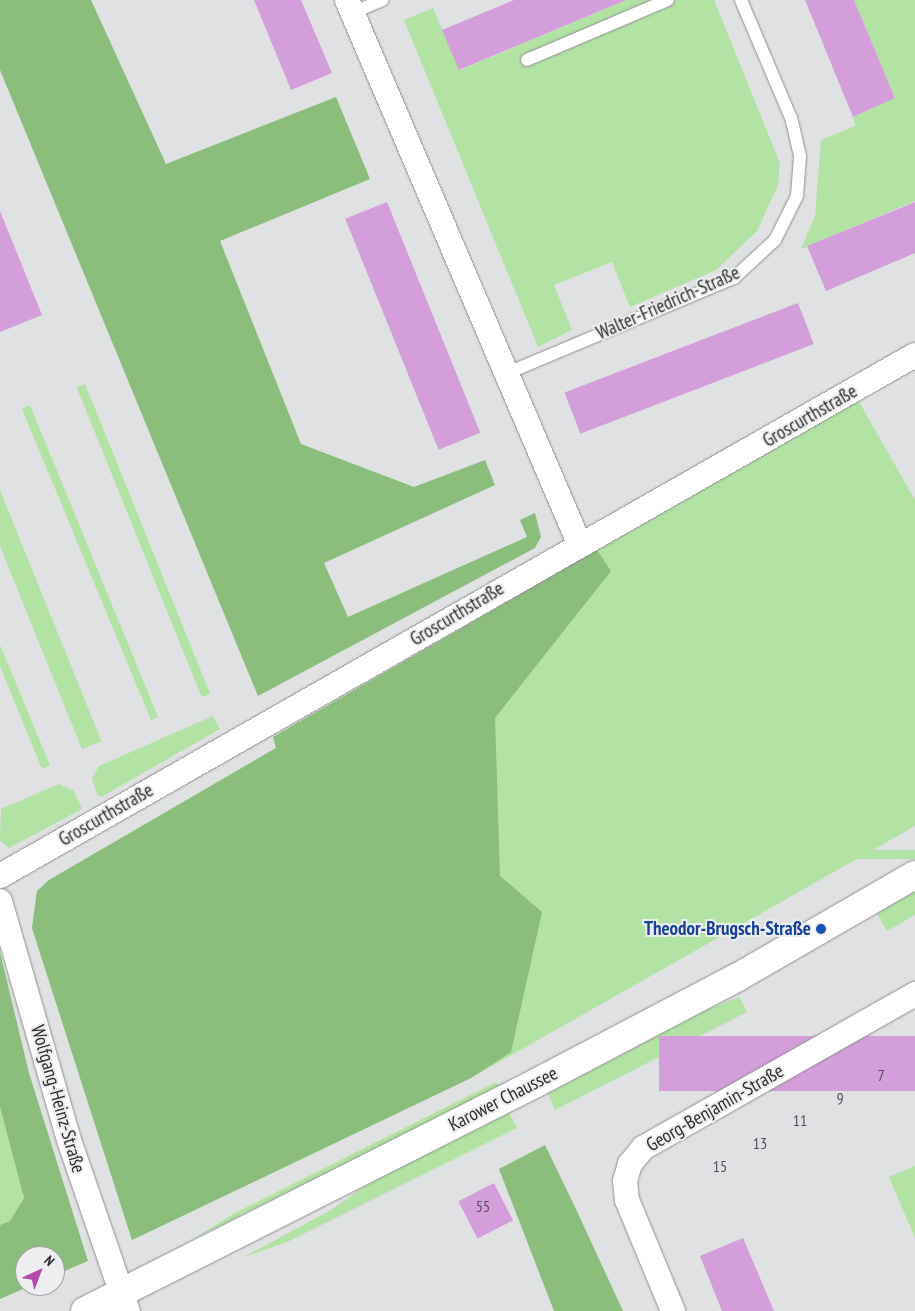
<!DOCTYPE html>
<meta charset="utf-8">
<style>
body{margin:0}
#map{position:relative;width:915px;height:1311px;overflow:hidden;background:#e0e1e2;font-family:"PT Sans Narrow",sans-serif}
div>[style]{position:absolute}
.green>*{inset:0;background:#b2e2a4;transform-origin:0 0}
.forest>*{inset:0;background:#8bbd7c}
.building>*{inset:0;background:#d49edb;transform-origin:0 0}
.roads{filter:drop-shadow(0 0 1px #909092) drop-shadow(0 0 1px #909092)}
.service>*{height:12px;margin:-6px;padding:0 6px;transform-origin:6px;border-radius:6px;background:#fff}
.minor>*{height:24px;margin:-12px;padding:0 12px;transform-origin:12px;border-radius:12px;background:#fff}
.secondary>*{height:28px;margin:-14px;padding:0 14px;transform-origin:14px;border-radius:14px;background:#fff}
.dots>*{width:14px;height:14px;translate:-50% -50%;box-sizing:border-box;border:2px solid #edeeef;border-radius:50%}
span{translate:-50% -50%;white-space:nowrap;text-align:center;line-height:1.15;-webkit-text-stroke:4px #edeeef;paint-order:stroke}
.number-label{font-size:16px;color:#584a5a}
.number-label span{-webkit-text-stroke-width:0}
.street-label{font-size:19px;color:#2e2e2f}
.transit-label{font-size:19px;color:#164399;font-weight:700}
.right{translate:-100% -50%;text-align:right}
.north{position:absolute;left:15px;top:1246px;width:50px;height:50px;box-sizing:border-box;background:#edeeef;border:1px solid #a1a1a2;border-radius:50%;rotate:43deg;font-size:14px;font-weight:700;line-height:20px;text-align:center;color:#2e2e2f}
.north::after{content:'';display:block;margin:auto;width:18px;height:22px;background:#b549a9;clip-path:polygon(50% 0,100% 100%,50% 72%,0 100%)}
</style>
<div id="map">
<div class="green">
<i style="clip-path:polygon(626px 0,714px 0,780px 163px,778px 185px,757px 231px,716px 270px,630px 307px,612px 262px,554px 285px,572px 330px,538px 347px,404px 20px,433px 8px,460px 70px)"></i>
<i style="clip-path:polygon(854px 0,915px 0,915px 201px,801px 249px,815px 216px,821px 140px,855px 126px,853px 117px,895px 98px)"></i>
<i style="left:85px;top:384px;width:334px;height:9px;rotate:68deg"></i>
<i style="clip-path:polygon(858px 400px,915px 500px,915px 826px,471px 1078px,132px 1240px,32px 928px,37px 891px,49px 880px,276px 748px,273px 737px)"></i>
<i style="clip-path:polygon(30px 405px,158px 717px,151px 720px,22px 409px)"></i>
<i style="left:0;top:490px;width:271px;height:21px;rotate:68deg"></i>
<i style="clip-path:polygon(0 645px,50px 765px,42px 769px,0 666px)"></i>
<i style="clip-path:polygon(213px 716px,220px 729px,101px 797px,97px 794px,92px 778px,99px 766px)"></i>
<i style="clip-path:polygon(59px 784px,74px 791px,82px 809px,9px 848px,0 841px,1px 809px)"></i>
<i style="left:915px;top:850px;width:9px;height:434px;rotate:90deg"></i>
<i style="clip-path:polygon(915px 890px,915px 915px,887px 931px,876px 912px)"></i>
<i style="clip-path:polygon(739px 997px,747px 1012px,555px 1110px,548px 1093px,694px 1015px)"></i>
<i style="clip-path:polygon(496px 1082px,500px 1087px,195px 1238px,233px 1214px)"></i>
<i style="clip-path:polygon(0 1107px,24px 1198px,10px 1221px,0 1225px)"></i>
<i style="clip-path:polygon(508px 1111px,517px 1128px,285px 1243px,244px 1257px,331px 1210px,385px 1172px)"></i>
<i style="clip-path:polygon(915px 1166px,915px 1238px,889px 1177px)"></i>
</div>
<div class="forest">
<i style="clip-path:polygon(0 0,91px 0,166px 164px,336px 97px,370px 179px,220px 241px,301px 444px,414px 487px,485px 460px,495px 485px,324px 563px,348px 617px,527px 537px,520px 520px,535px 513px,541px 537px,535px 548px,258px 696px,0 70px)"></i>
<i style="clip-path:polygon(597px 550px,611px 571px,495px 718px,500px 876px,542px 912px,511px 1052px,471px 1078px,132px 1240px,32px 928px,37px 891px,49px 880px,276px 748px,273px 737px)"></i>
<i style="clip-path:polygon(0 952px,29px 1073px,88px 1261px,55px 1275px,55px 1256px,25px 1256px,25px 1286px,30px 1286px,0 1299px,0 1225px,10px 1221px,24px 1198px,0 1107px)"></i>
<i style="clip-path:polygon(545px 1145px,575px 1207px,623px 1311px,554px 1311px,499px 1169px)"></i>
</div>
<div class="building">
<i style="clip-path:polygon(254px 0,301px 0,332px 73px,291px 90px)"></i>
<i style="clip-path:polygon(514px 0,626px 0,459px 70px,442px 30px)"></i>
<i style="clip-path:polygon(805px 0,854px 0,895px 98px,853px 117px)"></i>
<i style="left:387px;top:202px;width:249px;height:45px;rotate:68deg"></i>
<i style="clip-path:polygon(915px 202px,915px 253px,826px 291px,807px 246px)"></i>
<i style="clip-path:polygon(0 211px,42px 315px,0 332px)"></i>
<i style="left:798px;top:303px;width:44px;height:250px;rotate:69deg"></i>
<i style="left:915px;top:1036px;width:55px;height:256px;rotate:90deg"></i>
<i style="left:494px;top:1183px;width:42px;height:40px;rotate:63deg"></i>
<i style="clip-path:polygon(743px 1238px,774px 1311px,722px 1311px,700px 1256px)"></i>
</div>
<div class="roads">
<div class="service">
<i style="left:352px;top:13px;width:33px;rotate:-23deg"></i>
<i style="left:527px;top:60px;width:153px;rotate:-23.1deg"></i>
<i style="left:510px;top:372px;width:243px;rotate:-22.8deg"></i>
<i style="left:734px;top:278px;width:56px;rotate:-42.8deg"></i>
<i style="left:775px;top:240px;width:49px;rotate:-63.4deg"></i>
<i style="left:797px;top:196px;width:40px;rotate:-85.7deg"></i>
<i style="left:800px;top:156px;width:39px;rotate:-103deg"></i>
<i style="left:791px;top:118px;width:128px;rotate:-113deg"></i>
</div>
<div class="minor">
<i style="left:347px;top:0;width:590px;rotate:66.87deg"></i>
<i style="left:0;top:876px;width:1053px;rotate:-29.66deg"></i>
<i style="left:0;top:901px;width:252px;rotate:73.9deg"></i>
<i style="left:70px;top:1143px;width:178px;rotate:71deg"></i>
<i style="left:673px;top:1311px;width:120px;rotate:-112.5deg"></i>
<i style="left:627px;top:1200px;width:19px;rotate:-96deg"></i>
<i style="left:625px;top:1181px;width:18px;rotate:-74deg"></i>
<i style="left:630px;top:1164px;width:21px;rotate:-51deg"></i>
<i style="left:643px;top:1148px;width:313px;rotate:-29.5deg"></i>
</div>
<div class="secondary">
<i style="left:85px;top:1311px;width:505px;rotate:-26.82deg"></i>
<i style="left:536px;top:1083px;width:228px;rotate:-27.7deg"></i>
<i style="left:738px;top:977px;width:204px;rotate:-30deg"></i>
</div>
</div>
<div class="dots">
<i style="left:821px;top:929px;background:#1a4fb4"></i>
</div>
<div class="number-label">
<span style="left:881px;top:1075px">7</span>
<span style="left:840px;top:1098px">9</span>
<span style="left:800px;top:1120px">11</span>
<span style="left:760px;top:1143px">13</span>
<span style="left:720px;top:1166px">15</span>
<span style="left:483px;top:1206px">55</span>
</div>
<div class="street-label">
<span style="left:668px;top:303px;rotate:-24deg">Walter-Friedrich-Straße</span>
<span style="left:810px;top:416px;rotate:-30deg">Groscurthstraße</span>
<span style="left:457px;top:614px;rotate:-31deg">Groscurthstraße</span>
<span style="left:106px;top:815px;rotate:-30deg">Groscurthstraße</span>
<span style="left:58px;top:1099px;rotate:74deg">Wolfgang-Heinz-Straße</span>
<span style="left:503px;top:1099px;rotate:-27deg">Karower Chaussee</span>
<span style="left:715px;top:1108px;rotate:-30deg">Georg-Benjamin-Straße</span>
</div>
<div class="transit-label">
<span class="right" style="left:811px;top:929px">Theodor-Brugsch-Straße</span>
</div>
<div class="north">N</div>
</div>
